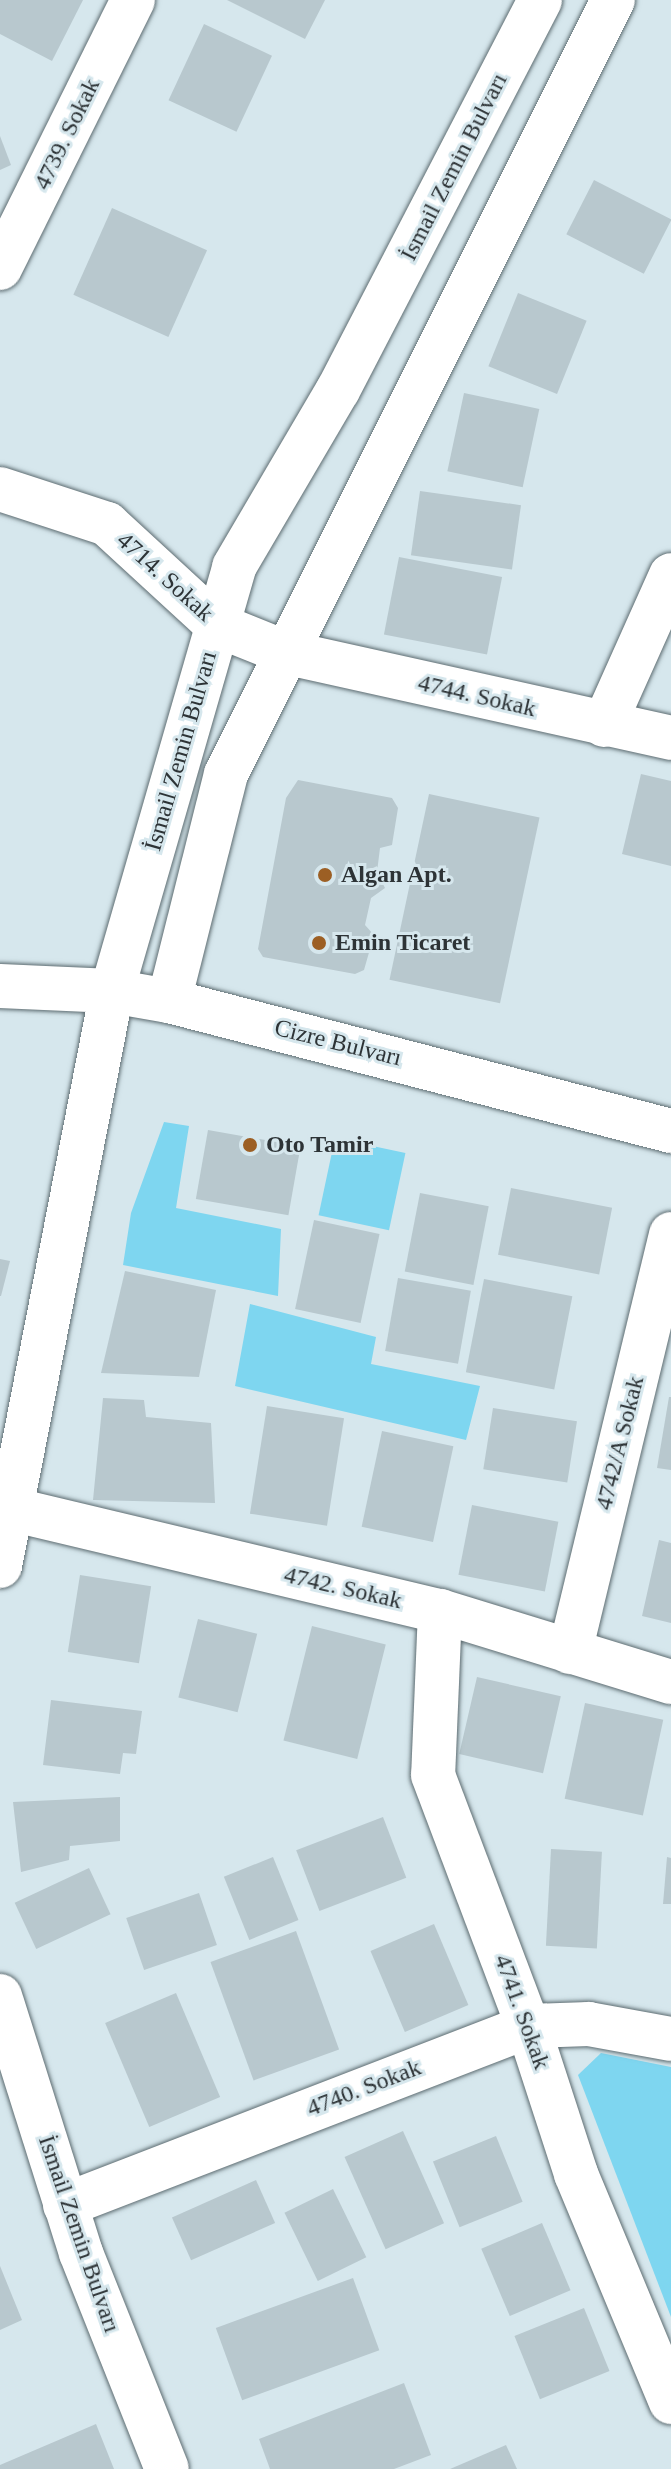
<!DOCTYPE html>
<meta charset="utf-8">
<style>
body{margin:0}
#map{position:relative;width:671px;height:2469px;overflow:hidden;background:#d6e7ed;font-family:Georgia,serif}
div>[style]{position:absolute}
.green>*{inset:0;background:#7ed6f0;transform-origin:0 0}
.building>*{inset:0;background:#b8c8ce;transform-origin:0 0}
.roads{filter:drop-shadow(0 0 2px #5d6c71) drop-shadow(0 0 2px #5d6c71)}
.street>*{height:44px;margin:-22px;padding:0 22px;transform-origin:22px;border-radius:22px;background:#fff}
.secondary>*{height:44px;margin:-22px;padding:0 22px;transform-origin:22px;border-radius:22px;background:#fff}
.dots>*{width:22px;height:22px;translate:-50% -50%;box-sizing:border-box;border:4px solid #d6e7ed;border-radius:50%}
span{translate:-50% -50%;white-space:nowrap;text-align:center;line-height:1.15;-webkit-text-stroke:6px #d6e7ed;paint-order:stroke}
.street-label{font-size:24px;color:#2d3336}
.poi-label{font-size:24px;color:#2d3336;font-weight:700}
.left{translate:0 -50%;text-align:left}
</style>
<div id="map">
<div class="green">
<i style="clip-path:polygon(164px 1122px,189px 1126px,176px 1208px,281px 1229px,278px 1296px,123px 1265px,131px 1213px)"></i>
<i style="left:335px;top:1138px;width:72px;height:79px;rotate:12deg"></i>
<i style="clip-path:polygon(250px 1304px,376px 1337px,371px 1364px,480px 1386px,466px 1440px,235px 1386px)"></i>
<i style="clip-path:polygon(601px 2053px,671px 2067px,671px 2317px,578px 2075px)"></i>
</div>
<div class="building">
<i style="clip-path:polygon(0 0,83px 0,52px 61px,0 34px)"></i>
<i style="clip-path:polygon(227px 0,325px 0,305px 39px)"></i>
<i style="left:204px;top:24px;width:75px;height:84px;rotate:25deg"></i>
<i style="clip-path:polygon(0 136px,11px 165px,0 170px)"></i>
<i style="left:594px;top:180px;width:87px;height:61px;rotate:27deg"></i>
<i style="left:112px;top:208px;width:104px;height:95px;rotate:24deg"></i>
<i style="left:518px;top:293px;width:74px;height:79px;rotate:22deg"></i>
<i style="left:464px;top:393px;width:77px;height:80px;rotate:12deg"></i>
<i style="left:420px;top:491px;width:102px;height:65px;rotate:8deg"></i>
<i style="left:399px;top:557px;width:105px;height:79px;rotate:11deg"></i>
<i style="clip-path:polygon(641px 774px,671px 781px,671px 866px,622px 854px)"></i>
<i style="clip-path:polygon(298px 780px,392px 798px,398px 808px,392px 845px,380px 848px,377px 872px,385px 888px,371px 898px,365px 925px,374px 935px,364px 970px,355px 974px,263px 957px,258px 949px,286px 798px)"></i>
<i style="left:429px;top:794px;width:113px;height:190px;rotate:12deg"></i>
<i style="left:208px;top:1130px;width:94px;height:70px;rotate:10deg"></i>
<i style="left:511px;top:1188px;width:103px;height:68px;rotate:11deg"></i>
<i style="left:420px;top:1193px;width:70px;height:80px;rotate:11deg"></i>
<i style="left:314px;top:1220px;width:67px;height:91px;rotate:12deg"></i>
<i style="clip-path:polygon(0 1259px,10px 1261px,1px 1296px,0 1296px)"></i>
<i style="clip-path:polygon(125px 1271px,216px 1290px,199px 1377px,101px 1373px)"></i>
<i style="left:398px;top:1278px;width:74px;height:74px;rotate:10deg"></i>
<i style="left:484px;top:1279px;width:90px;height:95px;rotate:11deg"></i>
<i style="clip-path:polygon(669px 1397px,671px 1397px,671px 1470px,657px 1468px)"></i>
<i style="clip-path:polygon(103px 1398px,144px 1400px,146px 1417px,211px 1423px,215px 1503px,93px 1500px)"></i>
<i style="left:267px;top:1406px;width:78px;height:109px;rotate:9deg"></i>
<i style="left:493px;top:1408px;width:85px;height:62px;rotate:9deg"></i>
<i style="left:382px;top:1431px;width:73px;height:98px;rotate:12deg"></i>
<i style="left:472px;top:1505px;width:88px;height:71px;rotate:11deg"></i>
<i style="clip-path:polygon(659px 1540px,671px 1543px,671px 1623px,642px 1616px)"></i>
<i style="left:80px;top:1575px;width:72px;height:78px;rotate:9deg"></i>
<i style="left:198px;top:1619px;width:61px;height:81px;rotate:14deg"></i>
<i style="left:312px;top:1626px;width:76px;height:118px;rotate:14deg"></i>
<i style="left:477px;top:1677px;width:86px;height:79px;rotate:13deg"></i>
<i style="clip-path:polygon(51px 1700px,142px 1711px,136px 1754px,123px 1753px,120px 1774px,43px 1765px)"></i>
<i style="left:585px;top:1703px;width:80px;height:98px;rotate:12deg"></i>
<i style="clip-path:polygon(120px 1797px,120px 1841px,70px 1846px,69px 1860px,21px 1872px,13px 1802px)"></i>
<i style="left:383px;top:1817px;width:65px;height:93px;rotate:69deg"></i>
<i style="left:551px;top:1849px;width:51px;height:97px;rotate:3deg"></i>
<i style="left:273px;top:1857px;width:68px;height:53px;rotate:68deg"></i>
<i style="clip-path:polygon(667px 1857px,671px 1858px,671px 1904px,663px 1904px)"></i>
<i style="left:89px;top:1868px;width:51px;height:82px;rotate:65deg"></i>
<i style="left:199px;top:1893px;width:55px;height:77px;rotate:71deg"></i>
<i style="left:434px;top:1924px;width:88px;height:69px;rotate:67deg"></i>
<i style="left:296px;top:1931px;width:126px;height:91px;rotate:70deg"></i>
<i style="left:176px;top:1993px;width:113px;height:77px;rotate:67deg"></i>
<i style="left:403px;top:2131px;width:101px;height:64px;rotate:66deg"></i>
<i style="left:496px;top:2136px;width:71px;height:68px;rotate:68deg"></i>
<i style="left:256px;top:2180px;width:47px;height:92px;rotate:66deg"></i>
<i style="left:333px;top:2189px;width:76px;height:54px;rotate:64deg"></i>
<i style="left:542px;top:2223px;width:73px;height:66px;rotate:67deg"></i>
<i style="clip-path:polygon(0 2266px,22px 2320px,0 2330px)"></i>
<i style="left:353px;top:2278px;width:77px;height:146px;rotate:70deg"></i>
<i style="left:584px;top:2308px;width:68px;height:75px;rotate:68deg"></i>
<i style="clip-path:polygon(404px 2383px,431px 2455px,394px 2469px,270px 2469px,259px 2439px)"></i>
<i style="clip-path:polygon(96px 2424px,114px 2469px,0 2469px,0 2465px)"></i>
<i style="clip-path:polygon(506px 2445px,517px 2469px,450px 2469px)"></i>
</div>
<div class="roads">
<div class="street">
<i style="left:0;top:268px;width:299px;rotate:-63.6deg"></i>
<i style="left:0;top:489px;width:113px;rotate:18.1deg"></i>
<i style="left:107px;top:524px;width:149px;rotate:42.6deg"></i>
<i style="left:217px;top:625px;width:72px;rotate:21.9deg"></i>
<i style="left:284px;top:652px;width:396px;rotate:12.5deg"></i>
<i style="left:604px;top:725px;width:164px;rotate:-65.9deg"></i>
<i style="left:11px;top:1509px;width:441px;rotate:13.4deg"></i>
<i style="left:440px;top:1611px;width:242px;rotate:17.1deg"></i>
<i style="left:440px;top:1611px;width:164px;rotate:92.4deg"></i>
<i style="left:433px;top:1775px;width:268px;rotate:69.3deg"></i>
<i style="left:528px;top:2026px;width:156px;rotate:72deg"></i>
<i style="left:576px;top:2174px;width:247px;rotate:67.4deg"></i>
<i style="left:570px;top:1652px;width:430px;rotate:-76.4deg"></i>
<i style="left:65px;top:2205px;width:496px;rotate:-21.1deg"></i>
<i style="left:528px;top:2026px;width:61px;rotate:-1.9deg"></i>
<i style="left:589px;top:2024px;width:83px;rotate:10.4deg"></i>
</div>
<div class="secondary">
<i style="left:0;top:986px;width:112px;rotate:2.6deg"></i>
<i style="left:112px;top:991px;width:58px;rotate:10deg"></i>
<i style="left:169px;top:1001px;width:519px;rotate:14.52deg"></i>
<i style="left:169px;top:1001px;width:234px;rotate:-75.9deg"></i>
<i style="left:226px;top:774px;width:865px;rotate:-63.43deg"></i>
<i style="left:0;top:1566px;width:586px;rotate:-78.98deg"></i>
<i style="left:112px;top:991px;width:441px;rotate:-73.9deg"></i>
<i style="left:234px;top:567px;width:205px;rotate:-59.6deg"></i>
<i style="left:338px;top:390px;width:439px;rotate:-62.6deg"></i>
<i style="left:0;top:1996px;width:269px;rotate:72.5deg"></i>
<i style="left:81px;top:2253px;width:232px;rotate:68.3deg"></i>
</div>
</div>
<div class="dots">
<i style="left:325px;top:875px;background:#9c5f24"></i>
<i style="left:319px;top:943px;background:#9c5f24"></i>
<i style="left:250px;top:1145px;background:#9c5f24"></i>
</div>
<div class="street-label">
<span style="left:67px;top:134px;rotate:-64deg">4739. Sokak</span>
<span style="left:454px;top:167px;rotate:-63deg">İsmail Zemin Bulvarı</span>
<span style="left:165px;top:577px;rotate:42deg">4714. Sokak</span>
<span style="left:477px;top:696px;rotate:13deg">4744. Sokak</span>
<span style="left:181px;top:751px;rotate:-74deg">İsmail Zemin Bulvarı</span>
<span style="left:338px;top:1043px;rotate:14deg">Cizre Bulvarı</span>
<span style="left:620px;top:1443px;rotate:-76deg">4742/A Sokak</span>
<span style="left:343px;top:1588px;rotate:13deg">4742. Sokak</span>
<span style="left:522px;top:2012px;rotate:70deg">4741. Sokak</span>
<span style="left:364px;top:2088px;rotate:-21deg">4740. Sokak</span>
<span style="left:79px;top:2234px;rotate:71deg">İsmail Zemin Bulvarı</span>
</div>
<div class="poi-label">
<span class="left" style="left:341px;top:875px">Algan Apt.</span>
<span class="left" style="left:335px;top:943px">Emin Ticaret</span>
<span class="left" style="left:266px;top:1145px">Oto Tamir</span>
</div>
</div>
